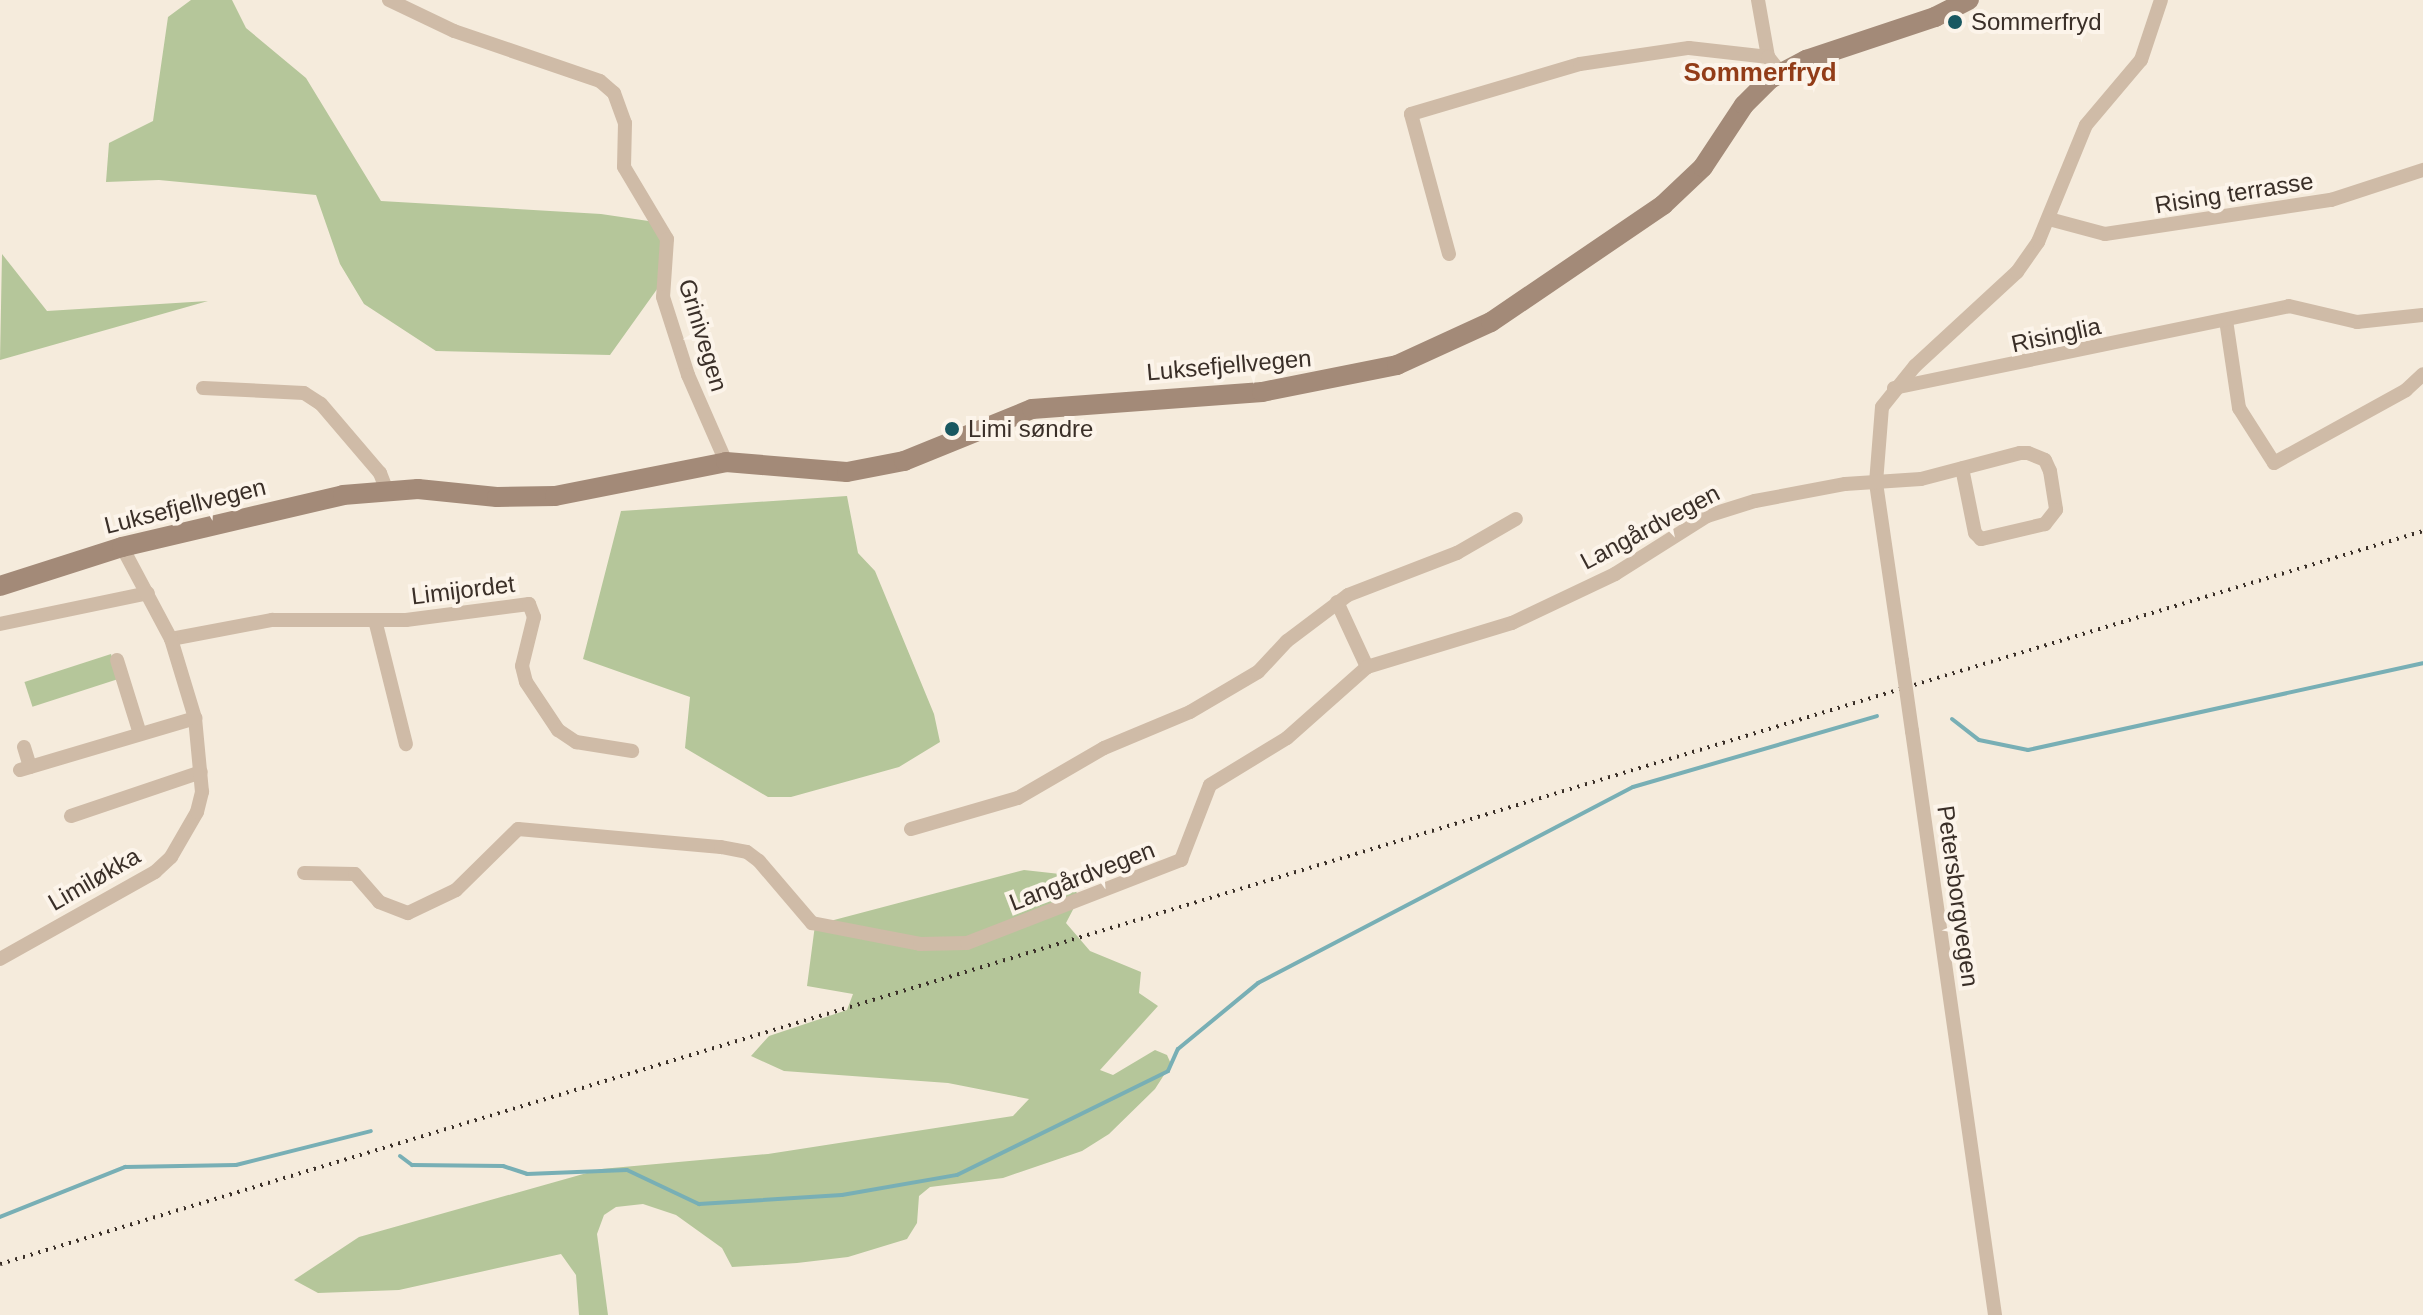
<!DOCTYPE html>
<meta charset="utf-8">
<style>
body{margin:0}
#map{position:relative;width:2423px;height:1315px;overflow:hidden;background:#f5ebdc;font-family:Arial,sans-serif}
div>[style]{position:absolute}
.green>*{inset:0;background:#b5c69a;transform-origin:0 0}
.stream>*{height:4px;margin:-2px;padding:0 2px;transform-origin:2px;border-radius:2px;background:#78afb5}
.street>*{height:14px;margin:-7px;padding:0 7px;transform-origin:7px;border-radius:7px;background:#cfbba7}
.secondary>*{height:20px;margin:-10px;padding:0 10px;transform-origin:10px;border-radius:10px;background:#a38a78}
.rail>*{height:4px;margin-top:-2px;transform-origin:0;background:repeating-linear-gradient(90deg,#3a2f28 0 2px,transparent 0 8px)}
.street-bridge>*{height:14px;margin:-7px;padding:0 7px;transform-origin:7px;border-radius:7px;background:#cfbba7}
.dots>*{width:22px;height:22px;translate:-50% -50%;box-sizing:border-box;border:4px solid #fcf4ea;border-radius:50%}
span{translate:-50% -50%;white-space:nowrap;text-align:center;line-height:1.15;-webkit-text-stroke:8px #fcf4ea;paint-order:stroke}
.poi-label{font-size:24px;color:#3a2f28}
.left{translate:0 -50%;text-align:left}
.street-label{font-size:24px;color:#3a2f28}
.neighbourhood-label{font-size:26px;color:#923c18;font-weight:700}
</style>
<div id="map">
<div class="green">
<i style="clip-path:polygon(191px 0,232px 0,246px 28px,306px 78px,381px 201px,601px 214px,662px 223px,660px 285px,610px 355px,436px 351px,364px 304px,340px 264px,316px 195px,159px 180px,106px 182px,109px 143px,153px 121px,168px 17px)"></i>
<i style="clip-path:polygon(2px 254px,47px 311px,208px 301px,0 360px)"></i>
<i style="clip-path:polygon(847px 496px,858px 553px,875px 571px,934px 714px,940px 742px,899px 767px,791px 797px,768px 797px,685px 748px,690px 697px,583px 659px,621px 511px)"></i>
<i style="left:111px;top:654px;width:26px;height:91px;rotate:72deg"></i>
<i style="clip-path:polygon(1024px 870px,1069px 875px,1079px 898px,1066px 923px,1090px 951px,1141px 972px,1139px 993px,1158px 1006px,1100px 1070px,1113px 1075px,1155px 1050px,1167px 1055px,1171px 1064px,1155px 1089px,1109px 1134px,1082px 1151px,1003px 1178px,930px 1187px,919px 1196px,917px 1223px,907px 1239px,848px 1257px,797px 1263px,732px 1267px,722px 1248px,676px 1215px,643px 1204px,616px 1207px,604px 1215px,597px 1234px,608px 1315px,579px 1315px,576px 1275px,561px 1254px,399px 1290px,318px 1293px,294px 1280px,359px 1237px,601px 1169px,768px 1154px,1013px 1116px,1029px 1099px,948px 1083px,784px 1071px,751px 1056px,769px 1036px,847px 1010px,853px 994px,807px 986px,815px 925px)"></i>
</div>
<div class="stream">
<i style="left:1952px;top:719px;width:34px;rotate:38deg"></i>
<i style="left:1979px;top:740px;width:50px;rotate:11.5deg"></i>
<i style="left:2028px;top:750px;width:404px;rotate:-12.4deg"></i>
<i style="left:400px;top:1156px;width:15px;rotate:37deg"></i>
<i style="left:412px;top:1165px;width:91px;rotate:0.6deg"></i>
<i style="left:503px;top:1166px;width:25px;rotate:18deg"></i>
<i style="left:527px;top:1174px;width:100px;rotate:-2.3deg"></i>
<i style="left:627px;top:1170px;width:80px;rotate:25.3deg"></i>
<i style="left:699px;top:1204px;width:143px;rotate:-3.6deg"></i>
<i style="left:842px;top:1195px;width:117px;rotate:-9.9deg"></i>
<i style="left:957px;top:1175px;width:235px;rotate:-26.2deg"></i>
<i style="left:1168px;top:1071px;width:24px;rotate:-66deg"></i>
<i style="left:1178px;top:1049px;width:104px;rotate:-39.5deg"></i>
<i style="left:1258px;top:983px;width:423px;rotate:-27.6deg"></i>
<i style="left:1633px;top:787px;width:254px;rotate:-16.2deg"></i>
<i style="left:0;top:1217px;width:135px;rotate:-21.8deg"></i>
<i style="left:125px;top:1167px;width:111px;rotate:-1deg"></i>
<i style="left:236px;top:1165px;width:139px;rotate:-14.1deg"></i>
</div>
<div class="street">
<i style="left:389px;top:0;width:72px;rotate:25.5deg"></i>
<i style="left:454px;top:31px;width:154px;rotate:18.9deg"></i>
<i style="left:600px;top:81px;width:18px;rotate:41deg"></i>
<i style="left:614px;top:93px;width:32px;rotate:70deg"></i>
<i style="left:625px;top:123px;width:44px;rotate:91.3deg"></i>
<i style="left:624px;top:167px;width:84px;rotate:59.2deg"></i>
<i style="left:667px;top:239px;width:58px;rotate:93.9deg"></i>
<i style="left:663px;top:297px;width:82px;rotate:72.2deg"></i>
<i style="left:688px;top:375px;width:95px;rotate:66.4deg"></i>
<i style="left:1758px;top:0;width:58px;rotate:80deg"></i>
<i style="left:2049px;top:219px;width:58px;rotate:15deg"></i>
<i style="left:2105px;top:234px;width:229px;rotate:-8.6deg"></i>
<i style="left:2331px;top:200px;width:97px;rotate:-18.1deg"></i>
<i style="left:1449px;top:254px;width:145px;rotate:-105.2deg"></i>
<i style="left:1411px;top:114px;width:176px;rotate:-16.5deg"></i>
<i style="left:1580px;top:64px;width:110px;rotate:-8.4deg"></i>
<i style="left:1689px;top:48px;width:80px;rotate:6.5deg"></i>
<i style="left:1768px;top:57px;width:19px;rotate:51deg"></i>
<i style="left:2226px;top:320px;width:89px;rotate:81.6deg"></i>
<i style="left:2239px;top:408px;width:65px;rotate:57.5deg"></i>
<i style="left:2274px;top:463px;width:151px;rotate:-28.9deg"></i>
<i style="left:2406px;top:390px;width:23px;rotate:-43deg"></i>
<i style="left:203px;top:388px;width:101px;rotate:2.8deg"></i>
<i style="left:304px;top:393px;width:20px;rotate:33deg"></i>
<i style="left:321px;top:404px;width:91px;rotate:49.5deg"></i>
<i style="left:380px;top:473px;width:17px;rotate:69deg"></i>
<i style="left:1894px;top:388px;width:403px;rotate:-11.7deg"></i>
<i style="left:2289px;top:306px;width:70px;rotate:13.2deg"></i>
<i style="left:2357px;top:322px;width:66px;rotate:-6.1deg"></i>
<i style="left:1337px;top:602px;width:72px;rotate:65.2deg"></i>
<i style="left:375px;top:620px;width:128px;rotate:76deg"></i>
<i style="left:0;top:624px;width:151px;rotate:-11.8deg"></i>
<i style="left:171px;top:639px;width:103px;rotate:-10.7deg"></i>
<i style="left:272px;top:620px;width:134px"></i>
<i style="left:406px;top:620px;width:124px;rotate:-7.4deg"></i>
<i style="left:529px;top:604px;width:14px;rotate:69deg"></i>
<i style="left:534px;top:617px;width:50px;rotate:103.8deg"></i>
<i style="left:522px;top:666px;width:16px;rotate:76deg"></i>
<i style="left:526px;top:682px;width:58px;rotate:56.3deg"></i>
<i style="left:558px;top:730px;width:22px;rotate:34deg"></i>
<i style="left:576px;top:742px;width:57px;rotate:9.1deg"></i>
<i style="left:117px;top:660px;width:77px;rotate:72.7deg"></i>
<i style="left:1902px;top:661px;width:180px;rotate:-98.3deg"></i>
<i style="left:1876px;top:483px;width:76px;rotate:-85.5deg"></i>
<i style="left:1882px;top:407px;width:53px;rotate:-51.2deg"></i>
<i style="left:1915px;top:366px;width:139px;rotate:-42.7deg"></i>
<i style="left:2017px;top:272px;width:37px;rotate:-55deg"></i>
<i style="left:2038px;top:242px;width:126px;rotate:-67.7deg"></i>
<i style="left:2086px;top:125px;width:85px;rotate:-49.8deg"></i>
<i style="left:2141px;top:60px;width:63px;rotate:-71.6deg"></i>
<i style="left:1912px;top:731px;width:590px;rotate:81.91deg"></i>
<i style="left:24px;top:747px;width:21px;rotate:73deg"></i>
<i style="left:20px;top:770px;width:183px;rotate:-16.5deg"></i>
<i style="left:71px;top:816px;width:137px;rotate:-18.7deg"></i>
<i style="left:911px;top:829px;width:111px;rotate:-16.2deg"></i>
<i style="left:1018px;top:798px;width:99px;rotate:-30.2deg"></i>
<i style="left:1104px;top:748px;width:93px;rotate:-22.7deg"></i>
<i style="left:1190px;top:712px;width:79px;rotate:-30.5deg"></i>
<i style="left:1258px;top:672px;width:42px;rotate:-46.9deg"></i>
<i style="left:1287px;top:641px;width:76px;rotate:-37deg"></i>
<i style="left:1348px;top:595px;width:117px;rotate:-21.1deg"></i>
<i style="left:1457px;top:553px;width:68px;rotate:-30deg"></i>
<i style="left:304px;top:873px;width:51px;rotate:1.1deg"></i>
<i style="left:355px;top:874px;width:37px;rotate:49deg"></i>
<i style="left:379px;top:902px;width:31px;rotate:21deg"></i>
<i style="left:408px;top:913px;width:53px;rotate:-25.6deg"></i>
<i style="left:456px;top:890px;width:87px;rotate:-44.5deg"></i>
<i style="left:518px;top:829px;width:204px;rotate:5.1deg"></i>
<i style="left:721px;top:847px;width:26px;rotate:11deg"></i>
<i style="left:747px;top:852px;width:15px;rotate:37deg"></i>
<i style="left:759px;top:861px;width:82px;rotate:49.5deg"></i>
<i style="left:812px;top:923px;width:110px;rotate:11deg"></i>
<i style="left:920px;top:944px;width:47px;rotate:-1.2deg"></i>
<i style="left:967px;top:943px;width:230px;rotate:-21.2deg"></i>
<i style="left:1181px;top:860px;width:80px;rotate:-68.9deg"></i>
<i style="left:1210px;top:785px;width:90px;rotate:-31.4deg"></i>
<i style="left:1287px;top:738px;width:107px;rotate:-41.6deg"></i>
<i style="left:1367px;top:667px;width:152px;rotate:-16.9deg"></i>
<i style="left:1512px;top:623px;width:114px;rotate:-25.4deg"></i>
<i style="left:1615px;top:574px;width:109px;rotate:-32.2deg"></i>
<i style="left:1707px;top:516px;width:50px;rotate:-17.4deg"></i>
<i style="left:1755px;top:501px;width:92px;rotate:-10.7deg"></i>
<i style="left:1845px;top:484px;width:76px;rotate:-3.8deg"></i>
<i style="left:1921px;top:479px;width:102px;rotate:-14.7deg"></i>
<i style="left:2020px;top:453px;width:8px"></i>
<i style="left:2028px;top:453px;width:18px;rotate:22deg"></i>
<i style="left:2045px;top:460px;width:12px;rotate:66deg"></i>
<i style="left:2050px;top:471px;width:39px;rotate:81deg"></i>
<i style="left:2056px;top:510px;width:18px;rotate:128deg"></i>
<i style="left:2045px;top:524px;width:66px;rotate:166.8deg"></i>
<i style="left:1981px;top:539px;width:8px;rotate:-135deg"></i>
<i style="left:1975px;top:533px;width:66px;rotate:-101.3deg"></i>
<i style="left:0;top:959px;width:178px;rotate:-29.3deg"></i>
<i style="left:155px;top:872px;width:22px;rotate:-43deg"></i>
<i style="left:171px;top:857px;width:52px;rotate:-60deg"></i>
<i style="left:197px;top:812px;width:21px;rotate:-76deg"></i>
<i style="left:202px;top:792px;width:74px;rotate:-95.4deg"></i>
<i style="left:195px;top:718px;width:83px;rotate:-106.9deg"></i>
<i style="left:171px;top:639px;width:104px;rotate:-118deg"></i>
</div>
<div class="secondary">
<i style="left:0;top:586px;width:128px;rotate:-17.7deg"></i>
<i style="left:122px;top:547px;width:227px;rotate:-13.2deg"></i>
<i style="left:343px;top:495px;width:75px;rotate:-4.6deg"></i>
<i style="left:418px;top:489px;width:79px;rotate:5.8deg"></i>
<i style="left:497px;top:497px;width:58px;rotate:-1deg"></i>
<i style="left:555px;top:496px;width:174px;rotate:-11.2deg"></i>
<i style="left:726px;top:462px;width:121px;rotate:4.7deg"></i>
<i style="left:847px;top:472px;width:58px;rotate:-10.9deg"></i>
<i style="left:904px;top:461px;width:138px;rotate:-22.1deg"></i>
<i style="left:1032px;top:409px;width:231px;rotate:-4.2deg"></i>
<i style="left:1262px;top:392px;width:138px;rotate:-11.3deg"></i>
<i style="left:1397px;top:365px;width:103px;rotate:-24.6deg"></i>
<i style="left:1491px;top:322px;width:208px;rotate:-34.2deg"></i>
<i style="left:1663px;top:205px;width:55px;rotate:-43.5deg"></i>
<i style="left:1703px;top:167px;width:74px;rotate:-56.5deg"></i>
<i style="left:1744px;top:105px;width:37px;rotate:-45deg"></i>
<i style="left:1770px;top:79px;width:41px;rotate:-27.8deg"></i>
<i style="left:1806px;top:60px;width:136px;rotate:-18.4deg"></i>
<i style="left:1935px;top:17px;width:38px;rotate:-27deg"></i>
</div>
<div class="rail">
<i style="left:0;top:1264px;width:2531px;rotate:-16.83deg"></i>
</div>
<div class="street-bridge">
<i style="left:1902px;top:661px;width:71px;rotate:81.9deg"></i>
</div>
<div class="dots">
<i style="left:1955px;top:22px;background:#195861"></i>
<i style="left:952px;top:429px;background:#195861"></i>
</div>
<div class="poi-label">
<span class="left" style="left:1971px;top:22px">Sommerfryd</span>
<span class="left" style="left:968px;top:429px">Limi søndre</span>
</div>
<div class="street-label">
<span style="left:2234px;top:193px;rotate:-9deg">Rising terrasse</span>
<span style="left:703px;top:335px;rotate:73deg">Grinivegen</span>
<span style="left:2056px;top:335px;rotate:-12deg">Risinglia</span>
<span style="left:1229px;top:365px;rotate:-5deg">Luksefjellvegen</span>
<span style="left:185px;top:506px;rotate:-14deg">Luksefjellvegen</span>
<span style="left:1650px;top:527px;rotate:-28deg">Langårdvegen</span>
<span style="left:463px;top:590px;rotate:-7deg">Limijordet</span>
<span style="left:1082px;top:876px;rotate:-21deg">Langårdvegen</span>
<span style="left:94px;top:879px;rotate:-30deg">Limiløkka</span>
<span style="left:1958px;top:896px;rotate:82deg">Petersborgvegen</span>
</div>
<div class="neighbourhood-label">
<span style="left:1760px;top:73px">Sommerfryd</span>
</div>
</div>
